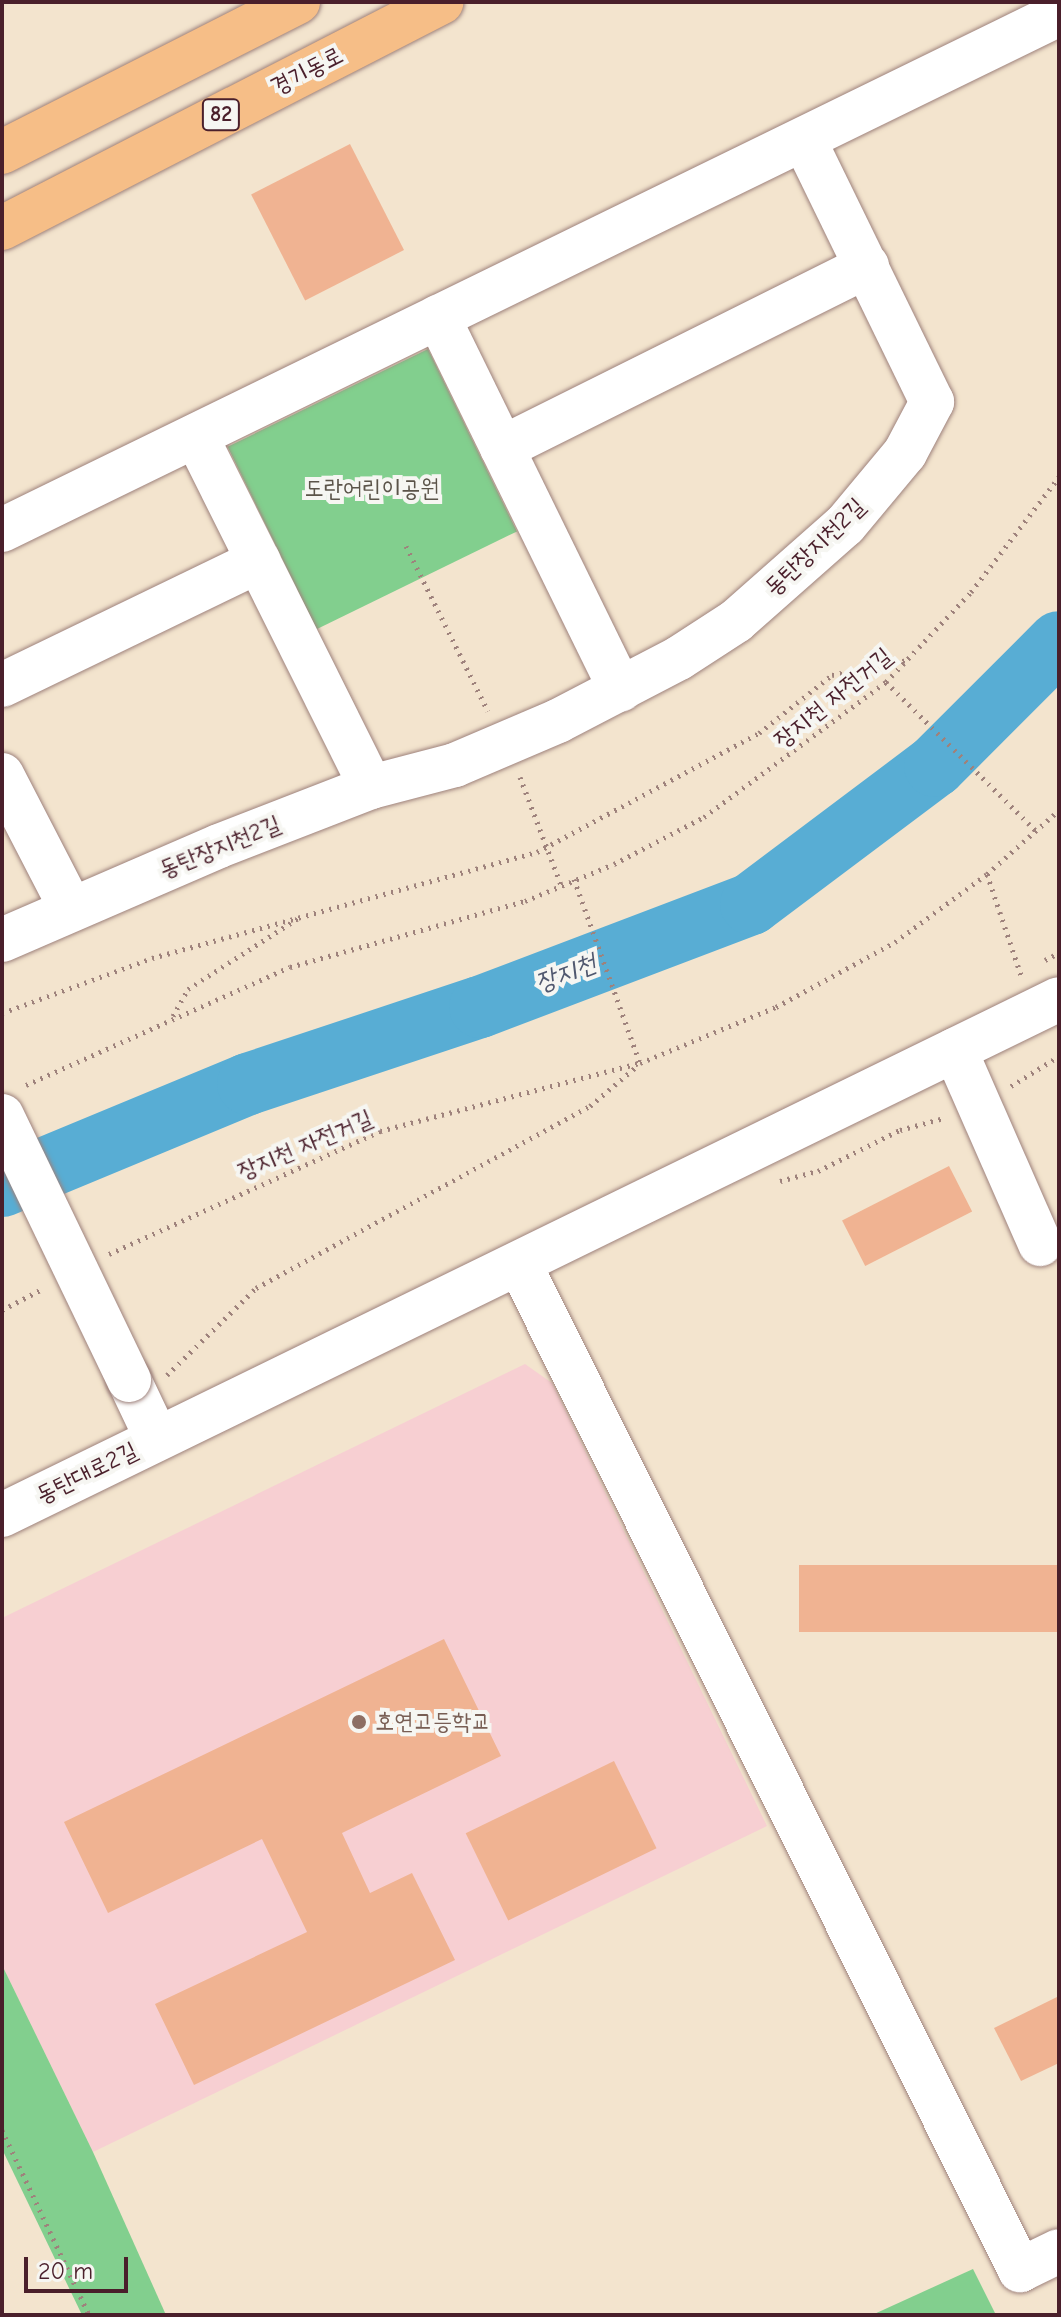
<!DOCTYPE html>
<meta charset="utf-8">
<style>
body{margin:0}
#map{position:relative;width:1061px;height:2317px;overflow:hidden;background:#f3e4ce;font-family:"Comic Neue","Poor Story",sans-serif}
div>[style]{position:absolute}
.built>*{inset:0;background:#f7cfd2}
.green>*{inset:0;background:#82cf8e;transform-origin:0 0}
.river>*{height:62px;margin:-31px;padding:0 31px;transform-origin:31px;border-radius:31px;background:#58add4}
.building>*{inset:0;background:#f0b392;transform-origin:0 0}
.path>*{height:5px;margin-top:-2.5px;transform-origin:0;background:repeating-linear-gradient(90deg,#9e827c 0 2px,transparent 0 8px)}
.roads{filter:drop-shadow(0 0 2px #9e827c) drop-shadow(0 0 2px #9e827c)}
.minor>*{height:44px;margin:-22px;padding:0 22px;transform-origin:22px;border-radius:22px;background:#fff}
.major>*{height:44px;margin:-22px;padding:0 22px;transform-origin:22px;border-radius:22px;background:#f6be87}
.bridges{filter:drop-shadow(0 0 2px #9e827c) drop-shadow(0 0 2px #9e827c)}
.minor-bridge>*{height:44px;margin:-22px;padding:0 22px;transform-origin:22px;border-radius:22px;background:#fff}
.dots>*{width:22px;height:22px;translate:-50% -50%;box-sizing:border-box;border:4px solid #f6f6f2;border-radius:50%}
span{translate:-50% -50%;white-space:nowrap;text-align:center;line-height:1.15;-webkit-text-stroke:8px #f6f6f2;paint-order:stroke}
.shield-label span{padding:2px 6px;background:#f6f6f2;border:2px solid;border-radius:6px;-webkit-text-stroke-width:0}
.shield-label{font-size:22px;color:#4a1f2b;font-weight:700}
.street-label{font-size:24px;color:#4a1f2b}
.park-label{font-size:24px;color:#5b5449}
.education-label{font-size:24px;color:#785e54}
.left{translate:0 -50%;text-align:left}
.water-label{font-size:26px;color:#50586f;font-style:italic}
.frame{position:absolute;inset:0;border:4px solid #4a1f2b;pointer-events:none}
.scale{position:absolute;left:24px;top:2257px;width:104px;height:36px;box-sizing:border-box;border:4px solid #4a1f2b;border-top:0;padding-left:10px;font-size:24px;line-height:28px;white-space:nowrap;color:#4a1f2b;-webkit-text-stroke:6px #f6f6f2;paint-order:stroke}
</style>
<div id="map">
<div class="built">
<i style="clip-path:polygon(525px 1364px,552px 1383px,767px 1826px,93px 2152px,2px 1965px,2px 1618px)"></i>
</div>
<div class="green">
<i style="left:428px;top:349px;width:203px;height:223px;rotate:64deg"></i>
<i style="clip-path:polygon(2px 1965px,93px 2152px,166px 2315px,82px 2315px,2px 2149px)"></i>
<i style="clip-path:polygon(973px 2269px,996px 2315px,872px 2315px)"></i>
</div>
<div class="river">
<i style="left:2px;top:1186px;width:266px;rotate:-22.5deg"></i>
<i style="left:248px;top:1084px;width:244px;rotate:-18.4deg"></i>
<i style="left:480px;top:1007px;width:290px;rotate:-20.8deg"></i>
<i style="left:751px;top:904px;width:230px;rotate:-36.9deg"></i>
<i style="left:935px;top:766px;width:175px;rotate:-45deg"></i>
</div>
<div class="building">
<i style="left:350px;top:144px;width:119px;height:111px;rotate:63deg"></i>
<i style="left:949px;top:1166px;width:51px;height:120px;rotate:63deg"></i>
<i style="left:1059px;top:1565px;width:67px;height:260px;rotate:90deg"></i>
<i style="clip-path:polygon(444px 1639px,501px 1756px,342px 1833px,370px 1893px,412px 1873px,455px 1960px,194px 2085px,155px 2004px,307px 1932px,262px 1839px,108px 1913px,64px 1822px)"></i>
<i style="left:614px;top:1761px;width:97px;height:165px;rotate:64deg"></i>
<i style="clip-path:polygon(1059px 1996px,1059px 2063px,1021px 2081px,994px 2028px)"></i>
</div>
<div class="path">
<i style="left:406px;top:546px;width:184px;rotate:63.6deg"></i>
<i style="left:886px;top:682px;width:213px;rotate:44.8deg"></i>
<i style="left:520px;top:777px;width:116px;rotate:69.2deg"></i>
<i style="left:987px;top:874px;width:107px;rotate:71.4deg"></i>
<i style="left:574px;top:879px;width:195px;rotate:70.3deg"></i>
<i style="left:1045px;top:960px;width:16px;rotate:-27deg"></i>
<i style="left:2px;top:1013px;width:160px;rotate:-20.1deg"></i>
<i style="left:152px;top:958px;width:399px;rotate:-15.4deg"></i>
<i style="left:537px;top:852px;width:252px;rotate:-28.2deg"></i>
<i style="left:759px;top:733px;width:93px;rotate:-38.5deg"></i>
<i style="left:832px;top:675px;width:76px;rotate:-11.3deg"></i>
<i style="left:173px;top:1016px;width:31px;rotate:-61deg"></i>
<i style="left:188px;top:989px;width:131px;rotate:-32.8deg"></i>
<i style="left:26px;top:1085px;width:289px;rotate:-24.1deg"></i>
<i style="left:290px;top:967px;width:244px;rotate:-15.7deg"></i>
<i style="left:525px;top:901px;width:96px;rotate:-22.6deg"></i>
<i style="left:614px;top:864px;width:102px;rotate:-27.6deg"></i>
<i style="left:704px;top:817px;width:227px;rotate:-36.6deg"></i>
<i style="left:886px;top:682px;width:124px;rotate:-46.6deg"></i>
<i style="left:971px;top:592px;width:145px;rotate:-52.6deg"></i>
<i style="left:1011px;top:1086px;width:57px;rotate:-32deg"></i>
<i style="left:780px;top:1181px;width:39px;rotate:-15deg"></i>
<i style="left:818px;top:1171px;width:92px;rotate:-26.6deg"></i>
<i style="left:900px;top:1130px;width:46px;rotate:-15.3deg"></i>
<i style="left:109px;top:1254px;width:298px;rotate:-24.4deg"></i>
<i style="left:380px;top:1131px;width:269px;rotate:-14.7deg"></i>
<i style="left:640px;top:1063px;width:147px;rotate:-22.4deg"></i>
<i style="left:776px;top:1007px;width:136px;rotate:-28.6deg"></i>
<i style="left:895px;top:942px;width:114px;rotate:-36.5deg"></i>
<i style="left:987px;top:874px;width:96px;rotate:-41.6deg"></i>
<i style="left:2px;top:1310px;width:47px;rotate:-27.6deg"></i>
<i style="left:167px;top:1375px;width:124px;rotate:-44.3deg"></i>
<i style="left:256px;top:1288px;width:380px;rotate:-28.6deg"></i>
<i style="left:590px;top:1106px;width:62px;rotate:-40.4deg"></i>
<i style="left:2px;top:2130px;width:204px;rotate:64.8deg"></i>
</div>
<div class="roads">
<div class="minor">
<i style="left:438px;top:317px;width:415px;rotate:63.9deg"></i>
<i style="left:196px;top:436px;width:392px;rotate:63.5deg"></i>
<i style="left:502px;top:448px;width:408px;rotate:-26.5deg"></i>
<i style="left:2px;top:530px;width:1176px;rotate:-26.02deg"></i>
<i style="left:2px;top:685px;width:285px;rotate:-25.8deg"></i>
<i style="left:2px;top:775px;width:148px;rotate:62.7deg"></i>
<i style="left:2px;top:940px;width:236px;rotate:-23.4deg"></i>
<i style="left:219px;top:846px;width:163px;rotate:-21.2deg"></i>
<i style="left:371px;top:787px;width:87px;rotate:-14.7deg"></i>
<i style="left:455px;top:765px;width:112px;rotate:-23.1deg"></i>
<i style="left:558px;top:721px;width:136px;rotate:-27.5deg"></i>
<i style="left:679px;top:658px;width:68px;rotate:-33deg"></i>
<i style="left:736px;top:621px;width:145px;rotate:-41.4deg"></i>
<i style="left:845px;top:525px;width:94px;rotate:-50.2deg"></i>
<i style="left:905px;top:453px;width:58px;rotate:-62.1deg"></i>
<i style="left:932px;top:402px;width:292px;rotate:-116deg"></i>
<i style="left:955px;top:1050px;width:212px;rotate:66.3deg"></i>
<i style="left:519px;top:1263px;width:1125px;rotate:63.55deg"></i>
<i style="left:1020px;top:2270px;width:43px;rotate:-26deg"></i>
<i style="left:129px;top:1380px;width:65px;rotate:64.6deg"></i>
<i style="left:2px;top:1515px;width:1176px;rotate:-26.02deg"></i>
</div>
<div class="major">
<i style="left:2px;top:152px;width:332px;rotate:-26.9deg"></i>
<i style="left:2px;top:228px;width:494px;rotate:-27.2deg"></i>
</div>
</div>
<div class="bridges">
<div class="minor-bridge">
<i style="left:2px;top:1116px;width:293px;rotate:64.3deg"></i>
</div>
</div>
<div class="dots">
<i style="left:359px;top:1722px;background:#8d6e63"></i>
</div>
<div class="shield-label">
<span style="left:221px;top:115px">82</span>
</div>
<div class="street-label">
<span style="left:307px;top:71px;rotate:-27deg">경기동로</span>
<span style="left:815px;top:547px;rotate:-44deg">동탄장지천2길</span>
<span style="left:833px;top:698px;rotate:-39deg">장지천 자전거길</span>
<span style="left:220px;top:847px;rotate:-22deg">동탄장지천2길</span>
<span style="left:305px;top:1145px;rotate:-23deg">장지천 자전거길</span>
<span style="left:87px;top:1473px;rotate:-26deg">동탄대로2길</span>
</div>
<div class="park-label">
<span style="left:372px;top:489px">도란어린이공원</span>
</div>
<div class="education-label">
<span class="left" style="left:375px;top:1722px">호연고등학교</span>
</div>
<div class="water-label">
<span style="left:566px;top:974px;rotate:-21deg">장지천</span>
</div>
<div class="frame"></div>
<div class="scale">20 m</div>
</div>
